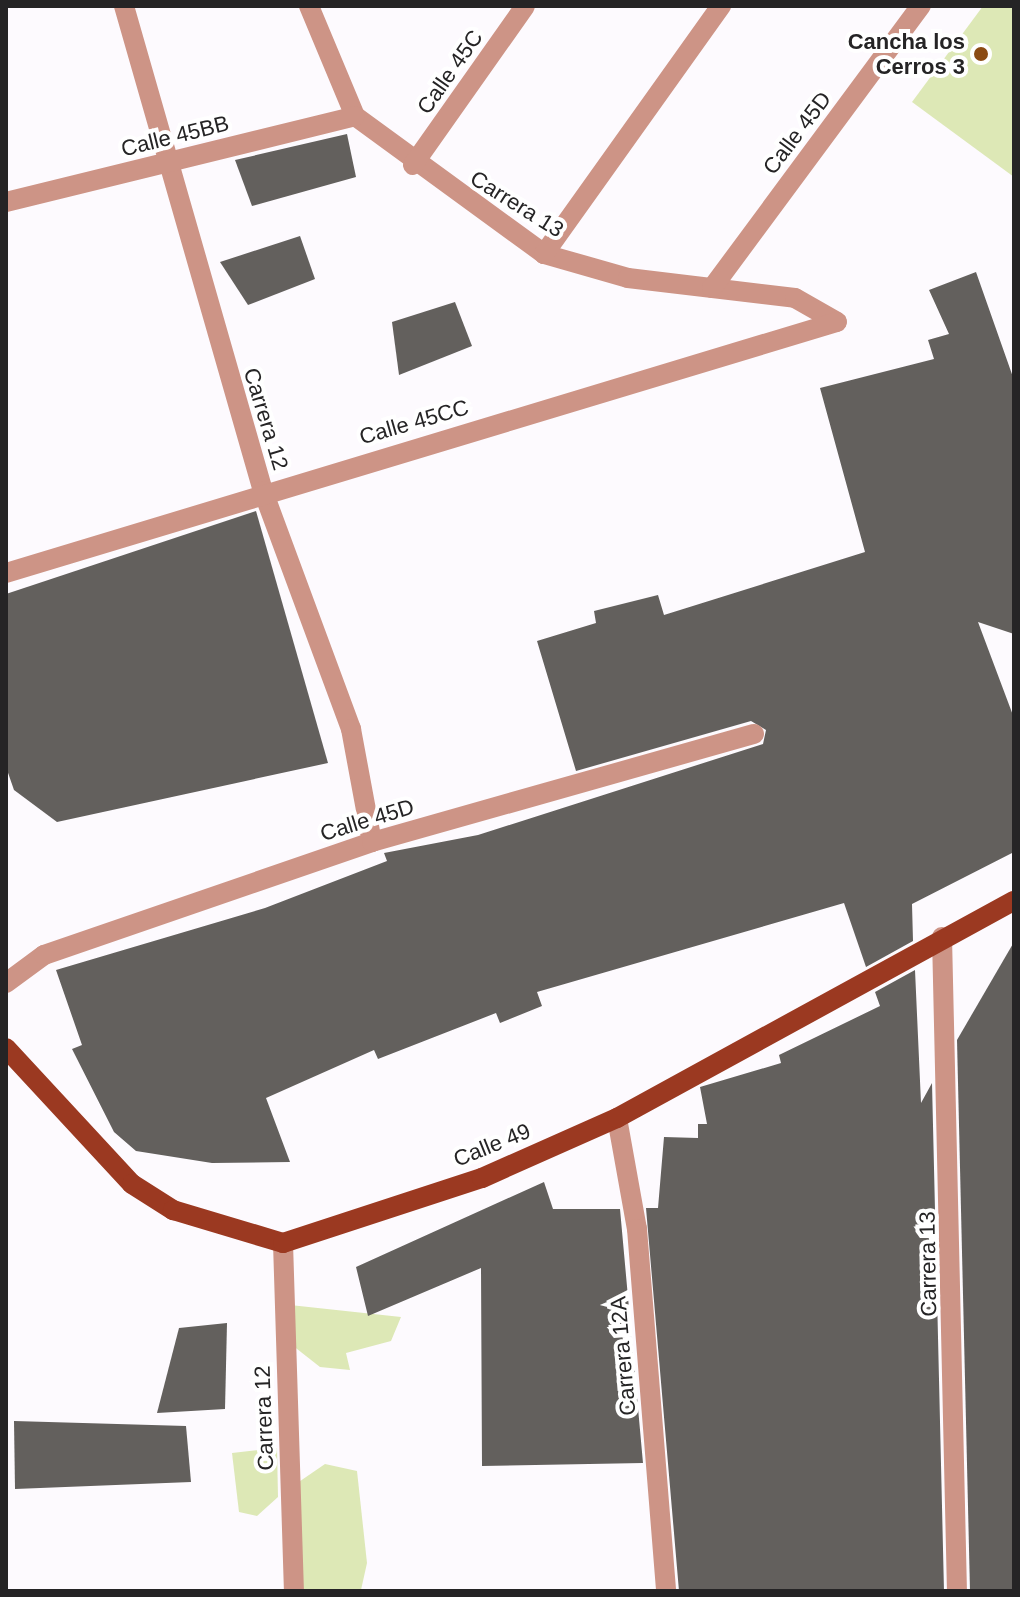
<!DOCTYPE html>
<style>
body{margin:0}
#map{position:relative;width:1020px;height:1597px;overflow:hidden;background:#fdfafe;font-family:Helvetica,sans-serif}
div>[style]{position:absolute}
.green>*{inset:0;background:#dde8b6}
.building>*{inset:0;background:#63605d}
.minor>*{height:20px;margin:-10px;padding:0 10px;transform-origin:10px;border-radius:10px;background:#cd9486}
.major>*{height:20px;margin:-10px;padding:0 10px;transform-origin:10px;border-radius:10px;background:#9b3921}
.dots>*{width:22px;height:22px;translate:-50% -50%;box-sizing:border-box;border:4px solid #fff;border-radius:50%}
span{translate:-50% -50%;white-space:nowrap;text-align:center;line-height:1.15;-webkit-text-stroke:8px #fff;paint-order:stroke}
.poi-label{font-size:22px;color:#252425;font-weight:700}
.right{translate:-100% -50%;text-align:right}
.street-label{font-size:22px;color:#252425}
.frame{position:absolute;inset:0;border:8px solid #252425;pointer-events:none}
</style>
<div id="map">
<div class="green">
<i style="clip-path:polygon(983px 6px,1014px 6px,1014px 177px,912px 102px)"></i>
<i style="clip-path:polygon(290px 1305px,401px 1317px,391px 1341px,346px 1353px,350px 1370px,320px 1367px,292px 1345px)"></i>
<i style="clip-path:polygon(277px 1448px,278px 1497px,257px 1516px,239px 1512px,232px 1453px)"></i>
<i style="clip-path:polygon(325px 1464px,357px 1471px,367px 1563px,361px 1590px,306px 1591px,295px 1584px,290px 1488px)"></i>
</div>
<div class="building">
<i style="clip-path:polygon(347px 134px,356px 177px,252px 206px,235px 160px)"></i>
<i style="clip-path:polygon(300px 236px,315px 279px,248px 305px,220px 262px)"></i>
<i style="clip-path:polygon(976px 272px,1014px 380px,1014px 634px,978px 622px,1014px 718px,1014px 852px,912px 904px,913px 941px,866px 967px,844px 903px,537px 992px,542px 1006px,500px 1023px,496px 1013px,378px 1059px,374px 1050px,266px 1098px,290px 1162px,212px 1163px,136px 1151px,114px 1132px,72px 1049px,82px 1045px,56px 970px,265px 908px,387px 861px,384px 853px,478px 835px,763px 744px,766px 730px,751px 721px,576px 771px,537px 641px,596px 623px,594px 611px,658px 595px,664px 615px,865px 552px,820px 388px,934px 359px,928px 340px,949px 334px,929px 290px)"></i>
<i style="clip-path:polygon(455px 302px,472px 346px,399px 375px,392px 322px)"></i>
<i style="clip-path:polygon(256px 511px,328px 763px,57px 822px,14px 790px,6px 767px,6px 594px)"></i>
<i style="clip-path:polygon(1014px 942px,1014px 1591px,970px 1591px,957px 1040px)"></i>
<i style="clip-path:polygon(915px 970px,921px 1103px,932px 1083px,944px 1591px,679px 1591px,646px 1208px,658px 1208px,664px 1137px,698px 1138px,698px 1124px,707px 1124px,700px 1087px,781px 1063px,779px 1055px,880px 1006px,875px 992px)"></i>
<i style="clip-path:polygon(544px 1182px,553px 1209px,620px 1209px,643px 1463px,482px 1466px,481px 1268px,368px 1316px,356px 1267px)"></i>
<i style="clip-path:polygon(227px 1323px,225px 1409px,157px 1413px,179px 1328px)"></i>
<i style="clip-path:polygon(14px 1421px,186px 1426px,191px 1482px,15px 1489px)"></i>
</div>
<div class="minor">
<i style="left:124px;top:6px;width:505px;rotate:74.01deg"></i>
<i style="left:263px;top:491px;width:254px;rotate:69.7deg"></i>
<i style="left:351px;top:729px;width:115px;rotate:79.5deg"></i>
<i style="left:309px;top:6px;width:119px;rotate:67.3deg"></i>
<i style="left:355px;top:116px;width:234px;rotate:36.1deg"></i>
<i style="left:544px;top:254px;width:87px;rotate:15.9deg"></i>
<i style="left:628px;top:278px;width:168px;rotate:6.8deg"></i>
<i style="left:795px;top:298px;width:48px;rotate:29.7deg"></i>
<i style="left:413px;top:165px;width:194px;rotate:-54.8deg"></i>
<i style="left:6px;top:202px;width:359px;rotate:-13.8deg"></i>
<i style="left:544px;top:254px;width:305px;rotate:-54.5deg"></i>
<i style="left:712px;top:288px;width:351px;rotate:-53.5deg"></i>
<i style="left:6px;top:573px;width:868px;rotate:-16.81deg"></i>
<i style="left:942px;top:937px;width:654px;rotate:88.69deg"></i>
<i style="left:6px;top:983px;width:47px;rotate:-36.4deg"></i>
<i style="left:44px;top:955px;width:347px;rotate:-19deg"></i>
<i style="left:372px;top:842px;width:397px;rotate:-15.8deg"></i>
<i style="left:617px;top:1118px;width:113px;rotate:79.8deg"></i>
<i style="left:637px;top:1229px;width:363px;rotate:85.4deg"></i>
<i style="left:283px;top:1243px;width:348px;rotate:88.2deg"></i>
</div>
<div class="major">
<i style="left:6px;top:1048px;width:185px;rotate:47.2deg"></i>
<i style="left:132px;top:1184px;width:49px;rotate:32.4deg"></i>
<i style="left:173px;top:1210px;width:115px;rotate:16.7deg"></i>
<i style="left:283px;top:1243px;width:209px;rotate:-18.1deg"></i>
<i style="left:482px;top:1178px;width:148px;rotate:-24deg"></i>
<i style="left:617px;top:1118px;width:452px;rotate:-28.7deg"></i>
</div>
<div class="dots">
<i style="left:981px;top:54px;background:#8b4b14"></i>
</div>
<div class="poi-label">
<span class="right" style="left:965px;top:54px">Cancha los<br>Cerros 3</span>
</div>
<div class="street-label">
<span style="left:450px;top:72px;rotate:-55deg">Calle 45C</span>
<span style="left:797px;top:133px;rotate:-53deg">Calle 45D</span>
<span style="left:175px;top:136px;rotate:-14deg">Calle 45BB</span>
<span style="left:517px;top:204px;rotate:32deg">Carrera 13</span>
<span style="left:266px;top:419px;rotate:73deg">Carrera 12</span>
<span style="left:414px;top:422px;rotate:-16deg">Calle 45CC</span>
<span style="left:367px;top:820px;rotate:-17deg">Calle 45D</span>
<span style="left:492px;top:1145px;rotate:-22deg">Calle 49</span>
<span style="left:928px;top:1264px;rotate:-91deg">Carrera 13</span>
<span style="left:623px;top:1356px;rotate:-95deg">Carrera 12A</span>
<span style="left:264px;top:1418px;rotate:-92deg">Carrera 12</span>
</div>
<div class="frame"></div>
</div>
